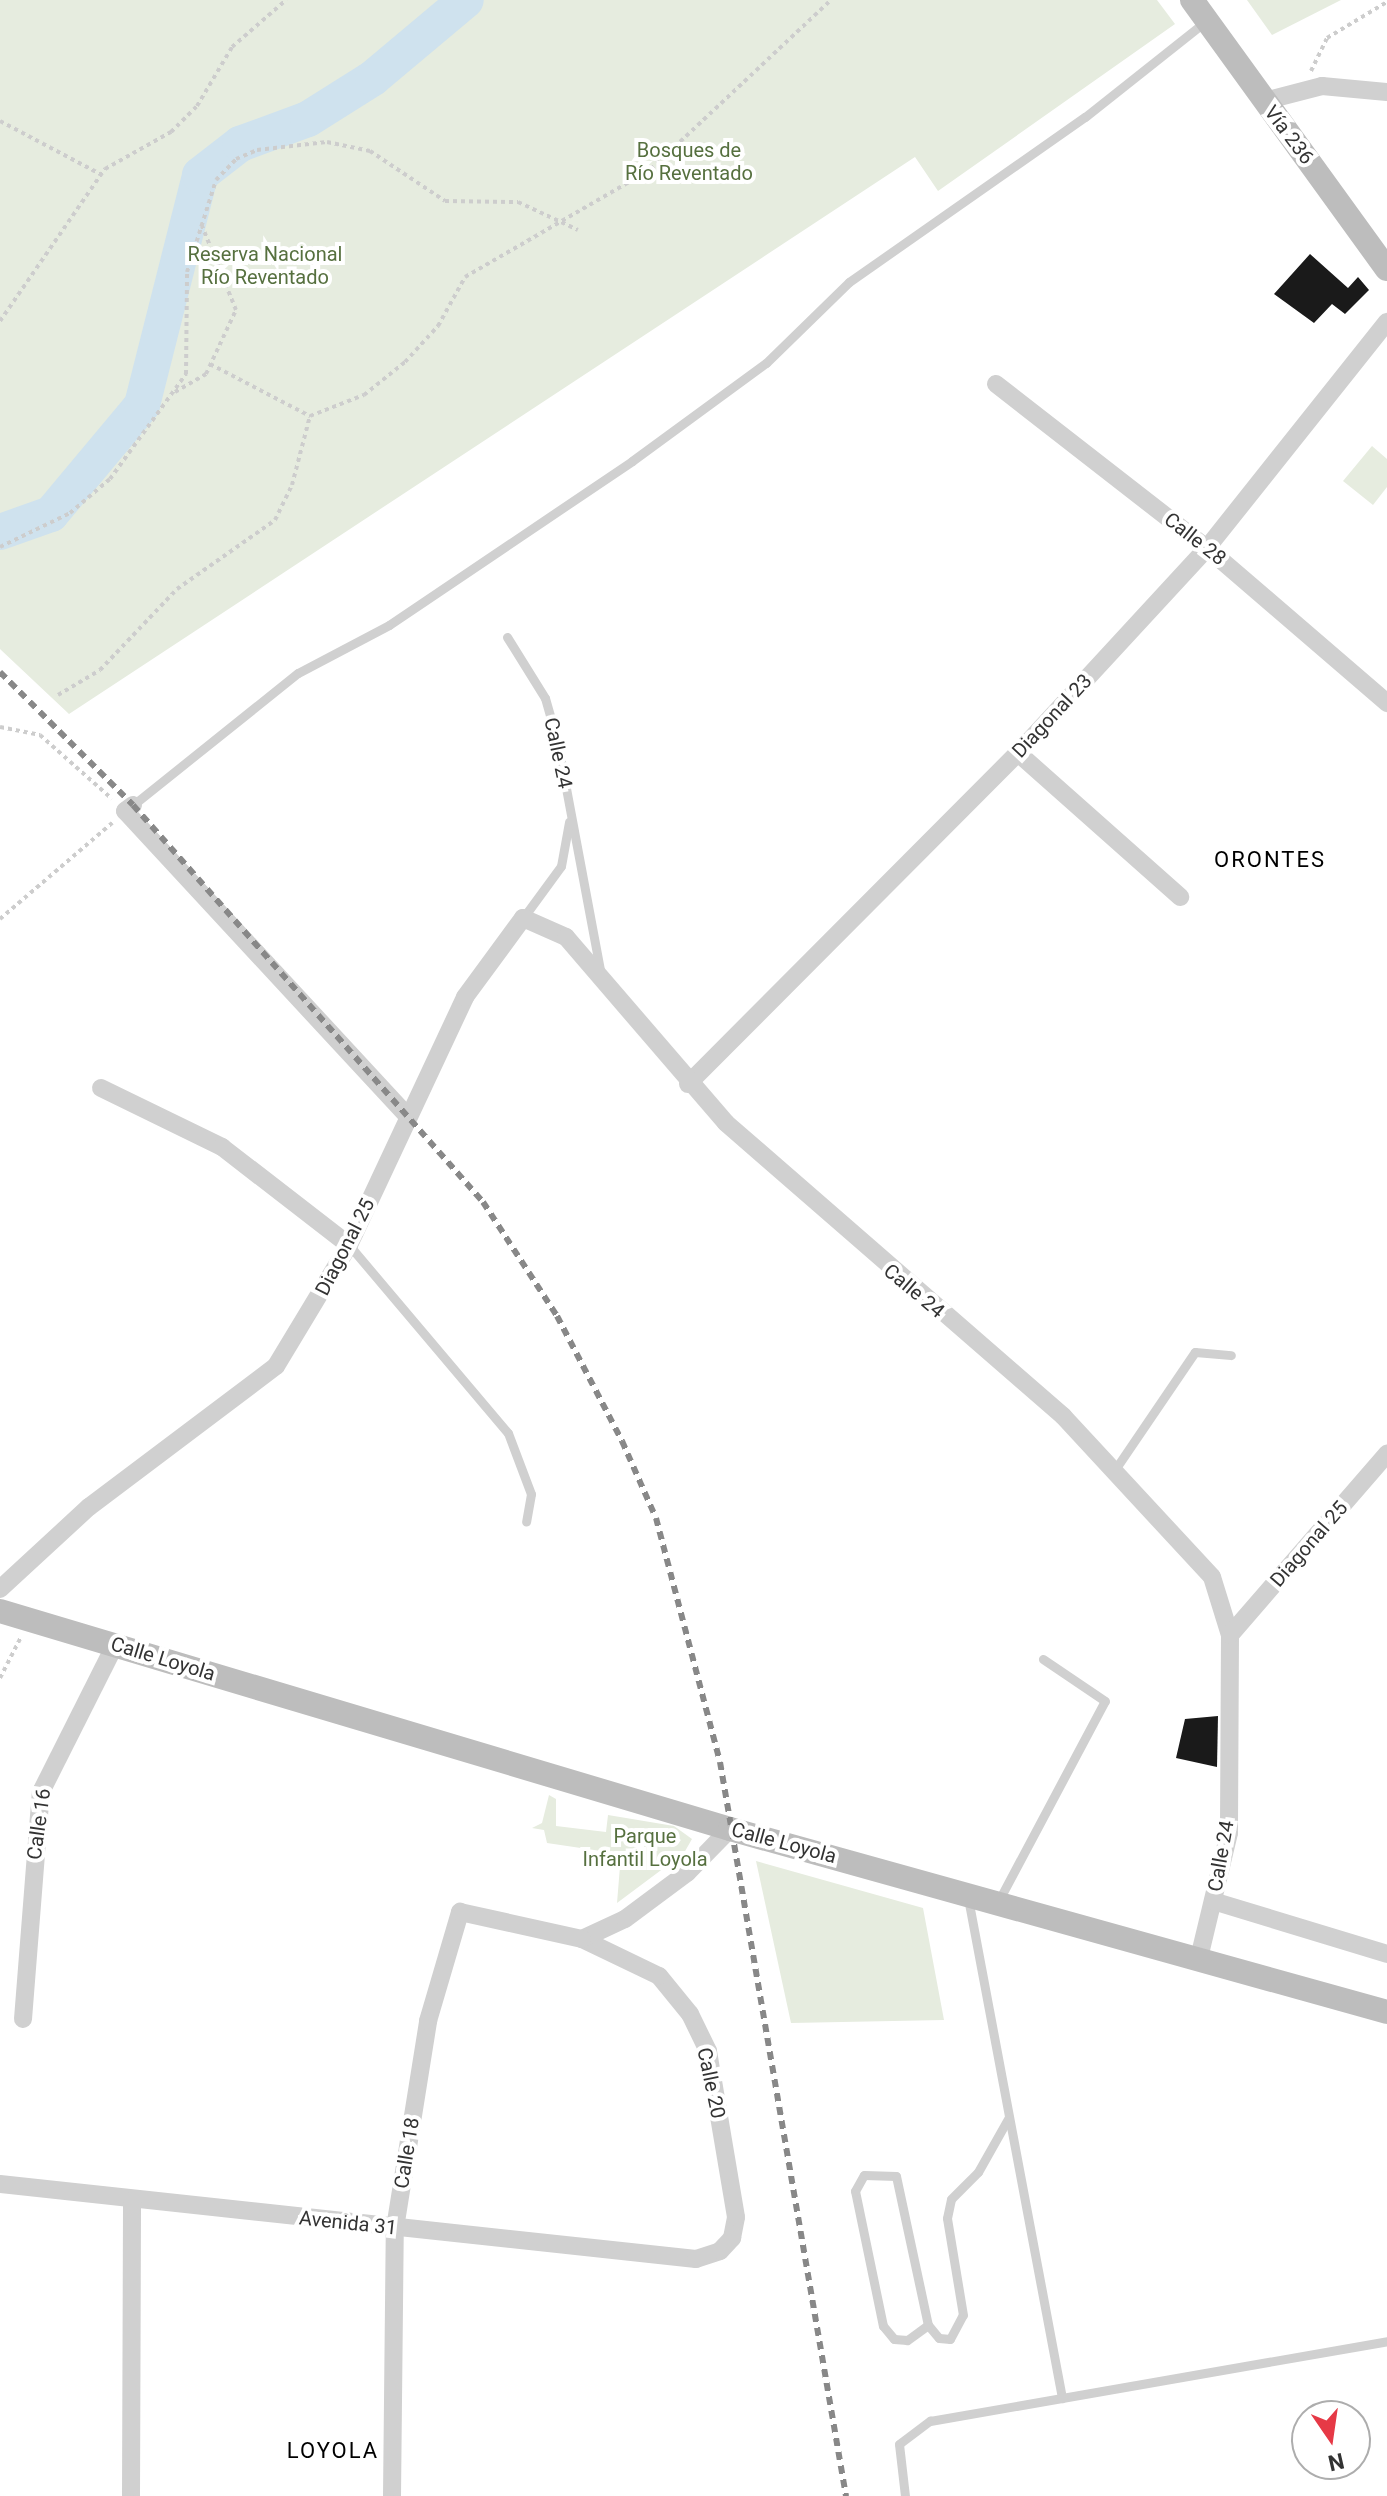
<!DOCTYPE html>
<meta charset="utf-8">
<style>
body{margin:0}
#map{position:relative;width:1387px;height:2496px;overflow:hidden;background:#fff;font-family:Roboto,sans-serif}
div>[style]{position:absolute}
.green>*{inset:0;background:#e6ecdf}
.river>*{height:36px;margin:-18px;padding:0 18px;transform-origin:18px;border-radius:18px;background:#cfe2ee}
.building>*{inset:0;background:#1a1a1a}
.path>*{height:4px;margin-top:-2px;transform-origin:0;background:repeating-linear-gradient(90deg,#cdcdcd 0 4px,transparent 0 8px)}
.service>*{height:9px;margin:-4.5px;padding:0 4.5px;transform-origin:4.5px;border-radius:4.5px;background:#d0d0d0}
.minor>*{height:18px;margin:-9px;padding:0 9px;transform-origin:9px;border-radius:9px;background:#d0d0d0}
.secondary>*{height:24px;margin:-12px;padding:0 12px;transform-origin:12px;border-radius:12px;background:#bdbdbd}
.rail>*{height:6px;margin-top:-3px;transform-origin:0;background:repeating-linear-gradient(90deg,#888 0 8px,transparent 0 14px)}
span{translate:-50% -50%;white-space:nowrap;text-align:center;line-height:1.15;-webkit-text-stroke:8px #fff;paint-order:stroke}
.street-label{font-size:20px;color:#333}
.park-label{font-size:20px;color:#56703f}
.neighbourhood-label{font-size:22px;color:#000;letter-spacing:2px}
.north{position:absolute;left:1291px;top:2400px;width:80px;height:80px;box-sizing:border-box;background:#fff;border:2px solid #adadad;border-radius:50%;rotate:167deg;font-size:22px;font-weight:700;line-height:32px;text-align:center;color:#333}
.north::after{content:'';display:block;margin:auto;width:28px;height:36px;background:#e63946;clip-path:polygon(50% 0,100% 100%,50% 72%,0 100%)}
</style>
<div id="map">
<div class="green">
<i style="clip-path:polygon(0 0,1157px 0,1175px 24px,938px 191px,915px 157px,69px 714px,0 649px)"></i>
<i style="clip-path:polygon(1247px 0,1341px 0,1272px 35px)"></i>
<i style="clip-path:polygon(1372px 446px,1387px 459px,1387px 487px,1373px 505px,1343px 481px)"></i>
<i style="clip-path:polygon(549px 1795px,556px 1799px,556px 1826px,606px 1832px,608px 1815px,674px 1826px,692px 1839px,684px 1853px,617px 1903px,621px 1854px,547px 1843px,544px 1830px,532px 1828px,542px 1823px)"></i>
<i style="clip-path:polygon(756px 1861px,923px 1908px,944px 2020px,791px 2023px)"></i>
</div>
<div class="river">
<i style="left:0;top:532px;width:54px;rotate:-19.4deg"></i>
<i style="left:51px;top:514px;width:142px;rotate:-50.1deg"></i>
<i style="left:142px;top:405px;width:237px;rotate:-75.8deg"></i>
<i style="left:200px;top:175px;width:51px;rotate:-37.8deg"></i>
<i style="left:240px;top:144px;width:72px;rotate:-20.2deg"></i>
<i style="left:308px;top:119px;width:77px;rotate:-32.2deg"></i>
<i style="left:373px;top:78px;width:121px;rotate:-40deg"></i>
</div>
<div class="building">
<i style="clip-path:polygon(1310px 254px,1348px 288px,1358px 277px,1369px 290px,1345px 314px,1332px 304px,1314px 323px,1274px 294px)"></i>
<i style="clip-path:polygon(1218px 1716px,1217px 1767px,1176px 1758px,1185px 1719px)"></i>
</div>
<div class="path">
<i style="left:1311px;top:71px;width:37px;rotate:-64deg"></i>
<i style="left:1327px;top:38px;width:70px;rotate:-31deg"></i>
<i style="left:0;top:121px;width:113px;rotate:27.9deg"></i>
<i style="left:0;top:321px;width:185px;rotate:-55.4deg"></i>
<i style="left:105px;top:169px;width:76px;rotate:-29.3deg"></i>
<i style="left:171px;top:132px;width:37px;rotate:-45deg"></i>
<i style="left:197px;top:106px;width:69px;rotate:-59.3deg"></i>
<i style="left:232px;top:47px;width:72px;rotate:-41deg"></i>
<i style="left:210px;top:364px;width:113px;rotate:27.5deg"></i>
<i style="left:175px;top:392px;width:36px;rotate:-30deg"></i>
<i style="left:206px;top:374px;width:71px;rotate:-64.9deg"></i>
<i style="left:236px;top:310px;width:91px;rotate:-112deg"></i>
<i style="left:0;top:547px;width:78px;rotate:-25.9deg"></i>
<i style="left:70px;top:513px;width:52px;rotate:-40.4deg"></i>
<i style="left:110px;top:479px;width:130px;rotate:-54.1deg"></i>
<i style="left:186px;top:374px;width:102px;rotate:-89.4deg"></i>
<i style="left:187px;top:272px;width:96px;rotate:-72.5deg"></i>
<i style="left:216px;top:180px;width:29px;rotate:-46deg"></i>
<i style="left:236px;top:159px;width:23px;rotate:-23deg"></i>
<i style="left:257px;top:150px;width:70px;rotate:-6.5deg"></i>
<i style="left:327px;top:142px;width:44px;rotate:11.8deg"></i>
<i style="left:370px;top:151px;width:90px;rotate:33.7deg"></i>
<i style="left:445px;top:201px;width:73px;rotate:0.8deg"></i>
<i style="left:518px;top:202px;width:66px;rotate:25deg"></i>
<i style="left:58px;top:695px;width:49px;rotate:-30.8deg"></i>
<i style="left:100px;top:670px;width:112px;rotate:-46.5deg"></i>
<i style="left:177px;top:589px;width:120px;rotate:-35.1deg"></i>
<i style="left:275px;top:520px;width:39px;rotate:-64deg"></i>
<i style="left:292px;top:485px;width:71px;rotate:-75.4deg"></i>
<i style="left:310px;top:416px;width:58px;rotate:-21.3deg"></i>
<i style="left:364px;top:395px;width:53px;rotate:-38.8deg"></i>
<i style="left:405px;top:362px;width:49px;rotate:-47.5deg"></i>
<i style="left:438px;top:326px;width:56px;rotate:-61.1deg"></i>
<i style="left:465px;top:277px;width:215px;rotate:-30.1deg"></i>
<i style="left:651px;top:169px;width:247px;rotate:-43.2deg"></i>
<i style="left:0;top:727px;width:41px;rotate:11.3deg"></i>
<i style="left:40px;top:735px;width:96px;rotate:41.6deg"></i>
<i style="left:0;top:919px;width:148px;rotate:-40.6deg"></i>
<i style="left:0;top:1678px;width:46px;rotate:-62.9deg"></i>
</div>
<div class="service">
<i style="left:507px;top:637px;width:72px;rotate:58.1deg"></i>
<i style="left:545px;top:698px;width:44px;rotate:74.1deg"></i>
<i style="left:557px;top:740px;width:234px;rotate:79.4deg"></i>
<i style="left:133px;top:805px;width:211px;rotate:-38.7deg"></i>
<i style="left:298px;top:673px;width:103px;rotate:-27.8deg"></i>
<i style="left:389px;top:625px;width:293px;rotate:-34deg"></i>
<i style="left:632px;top:461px;width:166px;rotate:-36.2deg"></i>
<i style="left:766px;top:363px;width:116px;rotate:-44.3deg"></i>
<i style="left:849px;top:282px;width:288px;rotate:-35deg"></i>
<i style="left:1085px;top:117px;width:154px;rotate:-38.4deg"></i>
<i style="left:523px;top:918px;width:64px;rotate:-53.8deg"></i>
<i style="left:561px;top:866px;width:45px;rotate:-79.7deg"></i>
<i style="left:349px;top:1245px;width:246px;rotate:49.8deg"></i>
<i style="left:508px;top:1433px;width:65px;rotate:69.3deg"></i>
<i style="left:531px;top:1494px;width:28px;rotate:100deg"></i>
<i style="left:1114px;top:1471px;width:144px;rotate:-55.8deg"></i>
<i style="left:1195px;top:1352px;width:36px;rotate:5deg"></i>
<i style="left:968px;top:1898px;width:509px;rotate:79.35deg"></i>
<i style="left:999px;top:1900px;width:225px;rotate:-62deg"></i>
<i style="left:1105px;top:1701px;width:75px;rotate:-145.9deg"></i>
<i style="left:928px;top:2325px;width:26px;rotate:144deg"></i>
<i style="left:907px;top:2340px;width:13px;rotate:-176deg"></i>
<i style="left:894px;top:2339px;width:17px;rotate:-130deg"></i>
<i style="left:883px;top:2326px;width:138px;rotate:-101.7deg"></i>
<i style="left:855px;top:2191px;width:18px;rotate:-61deg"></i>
<i style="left:864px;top:2175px;width:32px;rotate:2deg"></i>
<i style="left:896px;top:2176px;width:152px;rotate:77.9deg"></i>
<i style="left:928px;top:2325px;width:17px;rotate:50deg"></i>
<i style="left:939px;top:2338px;width:11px;rotate:5deg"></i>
<i style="left:950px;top:2339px;width:27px;rotate:-62deg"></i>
<i style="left:963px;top:2315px;width:98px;rotate:-99.4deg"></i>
<i style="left:947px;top:2218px;width:19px;rotate:-78deg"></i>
<i style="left:951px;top:2199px;width:38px;rotate:-45deg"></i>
<i style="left:978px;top:2172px;width:63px;rotate:-60.6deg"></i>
<i style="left:905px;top:2496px;width:52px;rotate:-96.6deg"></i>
<i style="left:899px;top:2444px;width:39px;rotate:-37deg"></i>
<i style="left:930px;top:2421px;width:464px;rotate:-9.9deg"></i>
</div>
<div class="minor">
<i style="left:1264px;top:101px;width:60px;rotate:-14.5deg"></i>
<i style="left:1322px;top:86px;width:65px;rotate:5.3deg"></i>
<i style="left:996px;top:384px;width:267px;rotate:37.9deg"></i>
<i style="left:1207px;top:548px;width:238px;rotate:40.7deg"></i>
<i style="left:1018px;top:753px;width:217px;rotate:41.6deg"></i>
<i style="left:133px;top:805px;width:10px;rotate:143deg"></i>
<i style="left:125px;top:811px;width:415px;rotate:47.2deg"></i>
<i style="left:688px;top:1084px;width:467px;rotate:-45.1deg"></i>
<i style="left:1018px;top:753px;width:279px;rotate:-47.3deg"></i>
<i style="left:1207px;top:548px;width:289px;rotate:-51.5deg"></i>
<i style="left:101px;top:1088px;width:135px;rotate:26deg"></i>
<i style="left:222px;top:1147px;width:160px;rotate:37.7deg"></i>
<i style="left:0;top:1589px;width:121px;rotate:-42.7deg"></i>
<i style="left:89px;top:1507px;width:234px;rotate:-37deg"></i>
<i style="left:276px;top:1366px;width:141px;rotate:-58.9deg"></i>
<i style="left:349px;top:1245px;width:274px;rotate:-64.9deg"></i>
<i style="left:465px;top:997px;width:98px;rotate:-53.7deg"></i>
<i style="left:523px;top:918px;width:47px;rotate:23.8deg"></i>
<i style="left:566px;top:937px;width:245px;rotate:49.3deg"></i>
<i style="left:726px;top:1123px;width:447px;rotate:41deg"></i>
<i style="left:1063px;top:1416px;width:219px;rotate:47.2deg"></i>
<i style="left:1212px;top:1577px;width:61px;rotate:72.8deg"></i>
<i style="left:1230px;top:1635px;width:198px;rotate:90.3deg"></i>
<i style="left:1229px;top:1833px;width:129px;rotate:103.5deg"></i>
<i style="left:1230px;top:1635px;width:240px;rotate:-49.1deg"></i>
<i style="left:1213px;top:1901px;width:182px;rotate:16.9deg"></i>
<i style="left:23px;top:2019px;width:228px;rotate:-85.5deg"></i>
<i style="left:41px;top:1792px;width:165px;rotate:-63.3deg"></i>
<i style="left:0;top:2184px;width:700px;rotate:6.15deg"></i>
<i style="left:696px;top:2259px;width:25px;rotate:-18deg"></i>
<i style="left:720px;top:2251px;width:18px;rotate:-47deg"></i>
<i style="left:732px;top:2238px;width:21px;rotate:-79deg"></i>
<i style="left:736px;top:2217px;width:168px;rotate:-99.6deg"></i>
<i style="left:708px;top:2051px;width:41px;rotate:-115.9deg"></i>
<i style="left:690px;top:2014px;width:49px;rotate:-129.2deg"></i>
<i style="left:659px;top:1976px;width:85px;rotate:-154.3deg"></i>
<i style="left:582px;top:1939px;width:47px;rotate:-24.9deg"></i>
<i style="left:625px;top:1919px;width:77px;rotate:-36.6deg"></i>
<i style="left:687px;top:1873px;width:62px;rotate:-45.7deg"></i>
<i style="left:131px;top:2496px;width:295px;rotate:-89.8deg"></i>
<i style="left:392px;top:2496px;width:268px;rotate:-89.4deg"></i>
<i style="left:395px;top:2228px;width:210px;rotate:-80.9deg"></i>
<i style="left:428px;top:2021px;width:114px;rotate:-73.6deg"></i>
<i style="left:460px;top:1912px;width:125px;rotate:12.5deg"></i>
</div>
<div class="secondary">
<i style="left:1192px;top:0;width:332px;rotate:54.1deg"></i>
<i style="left:0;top:1611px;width:762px;rotate:16.63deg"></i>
<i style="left:730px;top:1829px;width:682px;rotate:15.56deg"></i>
</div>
<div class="rail">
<i style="left:0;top:672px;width:188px;rotate:45deg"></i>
<i style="left:133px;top:805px;width:529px;rotate:48.6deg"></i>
<i style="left:483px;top:1202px;width:136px;rotate:57deg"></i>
<i style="left:557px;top:1316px;width:141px;rotate:62.5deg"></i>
<i style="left:622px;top:1441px;width:84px;rotate:66.2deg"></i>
<i style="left:656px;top:1518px;width:252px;rotate:75.3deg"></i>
<i style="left:720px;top:1762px;width:745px;rotate:80.26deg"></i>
</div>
<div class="street-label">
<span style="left:1289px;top:135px;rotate:53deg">Vía 236</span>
<span style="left:1195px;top:539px;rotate:38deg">Calle 28</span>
<span style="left:1052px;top:716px;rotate:-47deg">Diagonal 23</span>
<span style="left:558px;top:753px;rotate:78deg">Calle 24</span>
<span style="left:345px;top:1247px;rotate:-63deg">Diagonal 25</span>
<span style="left:914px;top:1291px;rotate:40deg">Calle 24</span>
<span style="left:1309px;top:1544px;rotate:-49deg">Diagonal 25</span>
<span style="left:163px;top:1659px;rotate:17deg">Calle Loyola</span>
<span style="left:39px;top:1824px;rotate:-82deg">Calle 16</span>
<span style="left:784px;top:1843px;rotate:15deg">Calle Loyola</span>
<span style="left:1221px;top:1856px;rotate:-80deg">Calle 24</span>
<span style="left:711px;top:2083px;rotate:78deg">Calle 20</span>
<span style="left:407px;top:2153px;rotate:-81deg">Calle 18</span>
<span style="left:348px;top:2223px;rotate:6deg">Avenida 31</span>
</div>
<div class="park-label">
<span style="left:689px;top:162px">Bosques de<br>Río Reventado</span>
<span style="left:265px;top:266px">Reserva Nacional<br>Río Reventado</span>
<span style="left:645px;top:1848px">Parque<br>Infantil Loyola</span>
</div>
<div class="neighbourhood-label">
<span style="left:1270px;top:860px">ORONTES</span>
<span style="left:333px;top:2451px">LOYOLA</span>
</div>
<div class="north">N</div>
</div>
